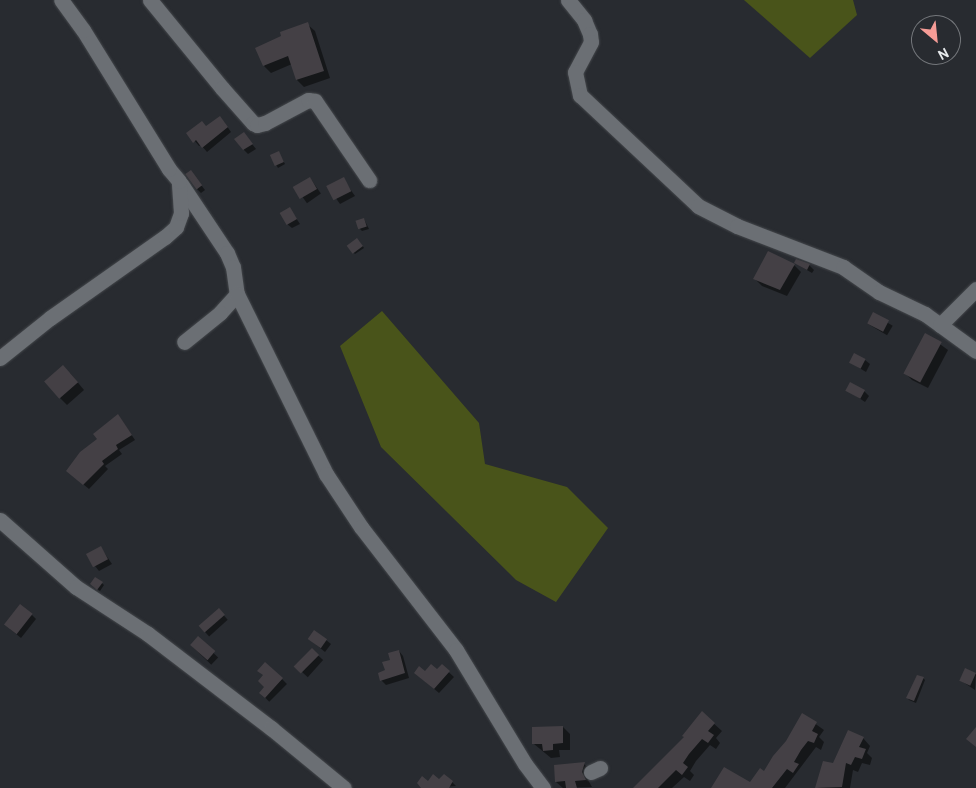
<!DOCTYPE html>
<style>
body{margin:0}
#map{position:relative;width:976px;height:788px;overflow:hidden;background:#282b30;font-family:Overpass,sans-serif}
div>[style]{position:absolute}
.green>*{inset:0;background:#49541a}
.shadow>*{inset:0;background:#0007;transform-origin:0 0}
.building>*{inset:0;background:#444045;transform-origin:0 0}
.roads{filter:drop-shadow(0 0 1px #44474b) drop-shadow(0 0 1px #44474b)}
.minor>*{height:15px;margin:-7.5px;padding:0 7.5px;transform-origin:7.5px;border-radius:7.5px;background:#6b6f74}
span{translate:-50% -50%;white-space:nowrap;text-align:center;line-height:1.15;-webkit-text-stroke:4px #282b30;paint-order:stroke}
.north{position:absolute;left:911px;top:15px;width:50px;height:50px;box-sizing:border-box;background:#282b30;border:1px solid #74777b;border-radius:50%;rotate:152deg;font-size:14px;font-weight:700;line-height:20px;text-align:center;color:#e7eaec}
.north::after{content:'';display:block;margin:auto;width:18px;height:22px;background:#f59c96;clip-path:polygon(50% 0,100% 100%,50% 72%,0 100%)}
</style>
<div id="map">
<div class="green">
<i style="clip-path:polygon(744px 0,853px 0,857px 15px,810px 58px)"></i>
<i style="clip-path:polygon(382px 311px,479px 423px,485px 464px,567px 487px,608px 528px,556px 602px,516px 580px,381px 447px,340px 346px)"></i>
</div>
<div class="shadow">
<i style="clip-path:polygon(307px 24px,315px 31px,330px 78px,304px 87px,297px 80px,292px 64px,271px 73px,264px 66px)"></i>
<i style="clip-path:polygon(224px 122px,231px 132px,207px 152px,201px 145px,199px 146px,188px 133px)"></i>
<i style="clip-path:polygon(244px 134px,256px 149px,248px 154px,244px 150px)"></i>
<i style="clip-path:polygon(280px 155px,285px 164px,278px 168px,271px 156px)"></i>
<i style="clip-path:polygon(191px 172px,205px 190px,201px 193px,196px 188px)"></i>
<i style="left:310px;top:178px;width:19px;height:17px;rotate:55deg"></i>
<i style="clip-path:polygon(343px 179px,355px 196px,340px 204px,328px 187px)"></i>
<i style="clip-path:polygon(290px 209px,300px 224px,292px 228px,287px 224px)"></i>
<i style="clip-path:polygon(364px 219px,369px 229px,362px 231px,360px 229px)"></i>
<i style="clip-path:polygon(359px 241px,364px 248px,355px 254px,353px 252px)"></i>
<i style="clip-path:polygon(795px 263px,809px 265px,814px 270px,812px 273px)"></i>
<i style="clip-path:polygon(794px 265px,801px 272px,787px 296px,762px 286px,755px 279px)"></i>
<i style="left:873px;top:314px;width:23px;height:11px;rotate:31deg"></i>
<i style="clip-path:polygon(926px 334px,948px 350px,928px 388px,912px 380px,905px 373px)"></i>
<i style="clip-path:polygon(865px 360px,870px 364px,866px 372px,851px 363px)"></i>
<i style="clip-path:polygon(70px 373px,84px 390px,67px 405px,60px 398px)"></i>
<i style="clip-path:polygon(847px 390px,864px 391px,869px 396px,865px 402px)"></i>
<i style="clip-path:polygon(118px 415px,135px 440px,119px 450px,122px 454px,105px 466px,108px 469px,89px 489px,72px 475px)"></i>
<i style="clip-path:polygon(101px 548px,112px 564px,99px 571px,95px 566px)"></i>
<i style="clip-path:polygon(96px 578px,104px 585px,100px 591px,93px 586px)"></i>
<i style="left:219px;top:610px;width:13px;height:25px;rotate:48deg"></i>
<i style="clip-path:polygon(32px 615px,36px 619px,21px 638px,10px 629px)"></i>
<i style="left:198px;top:638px;width:28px;height:10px;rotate:44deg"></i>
<i style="clip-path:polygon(326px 640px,331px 644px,325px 652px,314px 643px)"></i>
<i style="left:312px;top:650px;width:15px;height:23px;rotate:42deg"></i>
<i style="clip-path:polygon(399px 651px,403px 656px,409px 678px,386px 685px,381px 680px)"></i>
<i style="clip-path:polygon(442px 666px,454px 677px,439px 693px,420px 677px,425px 672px,437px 671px)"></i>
<i style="clip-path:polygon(966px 669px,976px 674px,975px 690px,960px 680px)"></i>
<i style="clip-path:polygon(923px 678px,925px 680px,916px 703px,909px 700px,908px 698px)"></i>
<i style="left:282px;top:679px;width:7px;height:25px;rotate:45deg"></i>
<i style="clip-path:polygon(702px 713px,722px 731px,716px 738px,720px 743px,716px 749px,710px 745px,696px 761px,690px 771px,694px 775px,690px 781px,684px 777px,672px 788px,635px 788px,685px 737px)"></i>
<i style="clip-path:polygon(803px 715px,824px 730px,819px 737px,824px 742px,821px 750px,816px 747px,785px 788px,712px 788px,750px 784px,764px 773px,787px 741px)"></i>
<i style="clip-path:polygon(563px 727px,570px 734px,570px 750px,559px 750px,560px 757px,551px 758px,534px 744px)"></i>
<i style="clip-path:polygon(849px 732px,863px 738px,870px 746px,867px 753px,872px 758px,870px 765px,862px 763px,858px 772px,853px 770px,850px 788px,818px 788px,834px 765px)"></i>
<i style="clip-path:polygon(584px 764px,591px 771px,588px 780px,592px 787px,563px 788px,556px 782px)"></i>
<i style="clip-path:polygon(428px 782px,452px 782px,456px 786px,423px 788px)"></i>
</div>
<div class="building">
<i style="clip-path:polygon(308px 22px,324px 71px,296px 80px,288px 56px,263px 66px,255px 48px,281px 36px,280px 32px)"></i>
<i style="clip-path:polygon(220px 116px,228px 127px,202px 148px,196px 140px,193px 143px,186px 133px,202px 121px,206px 126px)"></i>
<i style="clip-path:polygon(244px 132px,253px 144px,243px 150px,234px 139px)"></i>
<i style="left:279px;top:151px;width:12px;height:10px;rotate:66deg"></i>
<i style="left:191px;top:170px;width:19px;height:7px;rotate:54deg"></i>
<i style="left:310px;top:177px;width:14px;height:20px;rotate:60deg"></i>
<i style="left:344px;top:177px;width:16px;height:20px;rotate:63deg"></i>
<i style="left:290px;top:207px;width:14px;height:12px;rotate:60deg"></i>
<i style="left:364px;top:218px;width:9px;height:9px;rotate:72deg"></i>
<i style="left:357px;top:238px;width:10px;height:13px;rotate:53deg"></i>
<i style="clip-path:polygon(768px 251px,795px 264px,780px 290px,753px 279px)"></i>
<i style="clip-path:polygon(796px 259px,810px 264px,807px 270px,794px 263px)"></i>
<i style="left:873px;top:312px;width:18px;height:13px;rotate:27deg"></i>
<i style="left:925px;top:333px;width:19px;height:46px;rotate:28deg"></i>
<i style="left:854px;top:353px;width:13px;height:11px;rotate:27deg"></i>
<i style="left:63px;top:365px;width:23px;height:25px;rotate:49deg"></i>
<i style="left:850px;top:382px;width:17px;height:10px;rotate:28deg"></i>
<i style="clip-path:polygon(118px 414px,132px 435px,116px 445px,118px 449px,102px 461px,104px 464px,83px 485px,66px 471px,80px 452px,97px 439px,93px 434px)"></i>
<i style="left:101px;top:546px;width:15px;height:17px;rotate:62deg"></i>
<i style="clip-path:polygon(95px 577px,103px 582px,97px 590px,90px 584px)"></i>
<i style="left:20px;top:604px;width:16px;height:26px;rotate:38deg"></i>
<i style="left:219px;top:608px;width:9px;height:27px;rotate:49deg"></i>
<i style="left:314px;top:630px;width:16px;height:11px;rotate:35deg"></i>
<i style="left:198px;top:636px;width:23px;height:12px;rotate:41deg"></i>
<i style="left:312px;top:648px;width:10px;height:26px;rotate:45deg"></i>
<i style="clip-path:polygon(399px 650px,405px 673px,380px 681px,378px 673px,385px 670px,382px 662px,390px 660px,388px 653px)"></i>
<i style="clip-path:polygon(265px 662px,283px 678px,265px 698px,259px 693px,264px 687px,258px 681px,263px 675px,257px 671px)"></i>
<i style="clip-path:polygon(431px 664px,437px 669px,442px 664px,450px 671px,434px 689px,414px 673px,419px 666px,425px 671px)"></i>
<i style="left:965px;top:668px;width:12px;height:14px;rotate:24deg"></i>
<i style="clip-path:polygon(917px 675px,924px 677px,914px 701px,906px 698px)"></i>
<i style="clip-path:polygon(702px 711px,715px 723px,708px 731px,714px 735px,708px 743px,702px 739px,689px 754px,683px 763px,688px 767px,682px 775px,676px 770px,658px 788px,633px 788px,684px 737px,682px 736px)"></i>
<i style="clip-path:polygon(802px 713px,817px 722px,812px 731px,818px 734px,814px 743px,808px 741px,801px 750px,794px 762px,799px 764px,793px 773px,787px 769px,772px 788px,711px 788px,724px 767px,750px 782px,760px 768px,764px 771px,773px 756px,786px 741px)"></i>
<i style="clip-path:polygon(563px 726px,563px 743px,553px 744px,553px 750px,543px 751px,542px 744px,532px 744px,532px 727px)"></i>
<i style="clip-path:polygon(976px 727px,976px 747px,966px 739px)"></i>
<i style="clip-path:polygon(848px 730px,864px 737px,859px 747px,866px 749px,862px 759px,855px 757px,851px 765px,846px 763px,842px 787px,815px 788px,823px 761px,833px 763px)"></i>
<i style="clip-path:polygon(585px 762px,582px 772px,586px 780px,575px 781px,577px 788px,566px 788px,565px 781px,555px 782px,554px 765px)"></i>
<i style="clip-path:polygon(433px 774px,439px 779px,444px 774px,453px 781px,449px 788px,421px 788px,417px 783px,422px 776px,428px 781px)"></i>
</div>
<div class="roads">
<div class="minor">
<i style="left:150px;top:0;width:114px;rotate:50.7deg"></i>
<i style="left:222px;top:88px;width:47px;rotate:48.5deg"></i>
<i style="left:253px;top:123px;width:4px;rotate:27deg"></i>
<i style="left:257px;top:125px;width:8px;rotate:-14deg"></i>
<i style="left:265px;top:123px;width:49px;rotate:-28.1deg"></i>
<i style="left:308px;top:100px;width:7px;rotate:8deg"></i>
<i style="left:315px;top:101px;width:96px;rotate:55.6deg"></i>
<i style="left:568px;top:0;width:26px;rotate:51deg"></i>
<i style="left:584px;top:20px;width:15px;rotate:67deg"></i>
<i style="left:590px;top:34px;width:8px;rotate:83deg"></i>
<i style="left:591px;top:42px;width:34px;rotate:118deg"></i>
<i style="left:575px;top:72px;width:24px;rotate:78deg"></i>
<i style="left:580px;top:95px;width:162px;rotate:43.2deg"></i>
<i style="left:698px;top:206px;width:44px;rotate:27.1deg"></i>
<i style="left:737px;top:226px;width:114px;rotate:21.1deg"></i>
<i style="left:843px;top:267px;width:44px;rotate:34.8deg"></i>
<i style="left:879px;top:292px;width:51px;rotate:25.6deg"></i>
<i style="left:925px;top:314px;width:63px;rotate:36deg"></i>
<i style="left:181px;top:184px;width:83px;rotate:56.3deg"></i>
<i style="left:227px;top:253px;width:15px;rotate:67deg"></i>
<i style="left:233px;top:267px;width:27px;rotate:82deg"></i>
<i style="left:237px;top:294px;width:25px;rotate:132deg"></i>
<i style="left:220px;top:313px;width:46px;rotate:141.1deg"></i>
<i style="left:237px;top:294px;width:201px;rotate:63.7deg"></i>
<i style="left:326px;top:474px;width:64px;rotate:56.6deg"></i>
<i style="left:361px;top:527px;width:155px;rotate:52.3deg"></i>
<i style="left:456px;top:650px;width:133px;rotate:58.8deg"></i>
<i style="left:525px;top:764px;width:30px;rotate:53deg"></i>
<i style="left:940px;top:325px;width:51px;rotate:-45deg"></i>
<i style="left:0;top:358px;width:64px;rotate:-38.7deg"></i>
<i style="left:50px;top:318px;width:141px;rotate:-35.2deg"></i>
<i style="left:165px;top:237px;width:15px;rotate:-42deg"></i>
<i style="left:176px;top:227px;width:15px;rotate:-70deg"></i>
<i style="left:181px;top:213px;width:32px;rotate:-94deg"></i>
<i style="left:179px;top:181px;width:16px;rotate:-130deg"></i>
<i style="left:169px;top:169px;width:163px;rotate:-121.7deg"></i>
<i style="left:83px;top:30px;width:37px;rotate:-126deg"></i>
<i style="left:0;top:520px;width:101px;rotate:41.4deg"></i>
<i style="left:76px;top:587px;width:86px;rotate:33.1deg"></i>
<i style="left:148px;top:634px;width:155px;rotate:37.4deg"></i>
<i style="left:271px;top:728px;width:94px;rotate:39.4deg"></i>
<i style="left:591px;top:772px;width:10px;rotate:-24deg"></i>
</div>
</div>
<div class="north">N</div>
</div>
